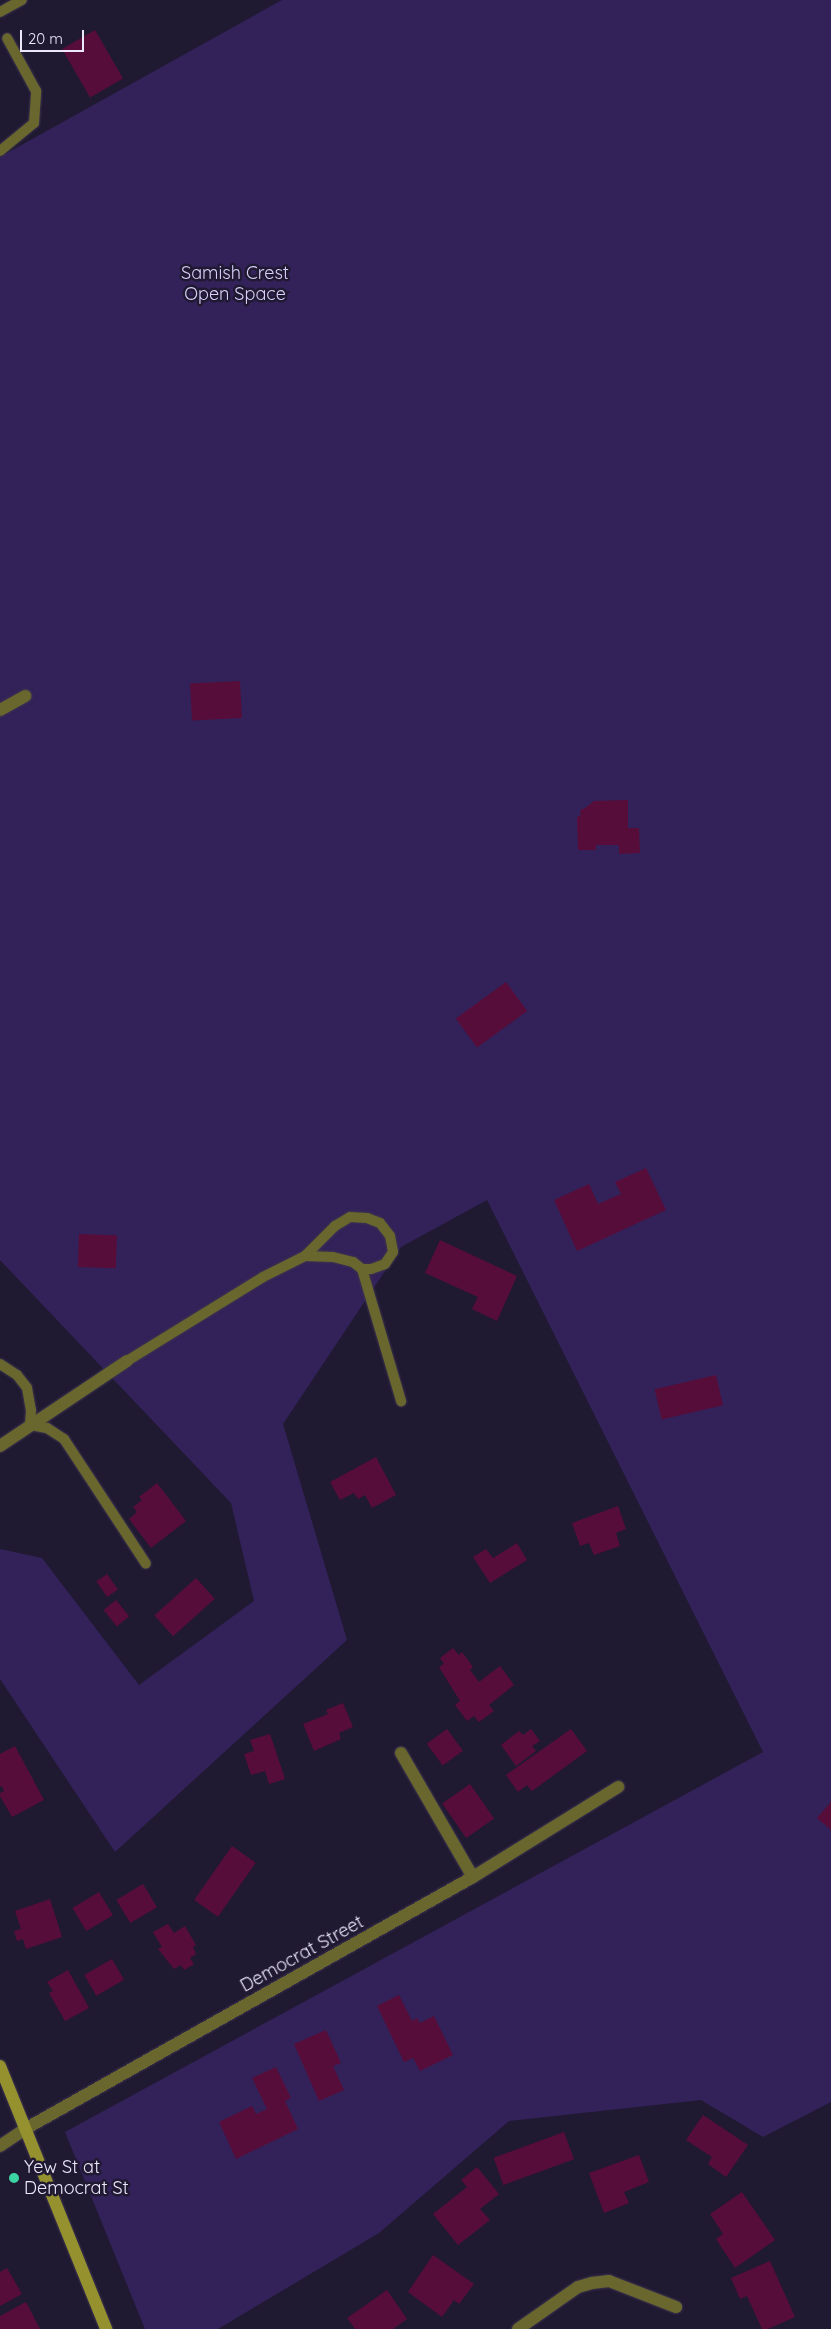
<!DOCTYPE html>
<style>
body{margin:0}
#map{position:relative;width:831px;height:2329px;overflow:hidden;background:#201932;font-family:Quicksand,sans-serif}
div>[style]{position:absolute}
.green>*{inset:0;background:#332259}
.building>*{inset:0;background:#570d3a;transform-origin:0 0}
.roads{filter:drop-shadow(0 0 1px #3d364e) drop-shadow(0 0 1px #3d364e)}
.lane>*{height:10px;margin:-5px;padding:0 5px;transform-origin:5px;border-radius:5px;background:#69672e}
.street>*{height:12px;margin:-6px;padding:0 6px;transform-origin:6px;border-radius:6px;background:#69672e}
.secondary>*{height:12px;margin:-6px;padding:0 6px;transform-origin:6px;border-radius:6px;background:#94912e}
.dots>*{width:14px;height:14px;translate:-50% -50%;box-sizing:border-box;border:2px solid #201932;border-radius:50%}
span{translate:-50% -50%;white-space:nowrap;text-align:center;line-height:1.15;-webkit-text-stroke:5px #201932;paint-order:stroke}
.park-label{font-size:18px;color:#d9d0fa}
.street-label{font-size:18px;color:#ece8fa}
.poi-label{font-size:18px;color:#ece8fa}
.left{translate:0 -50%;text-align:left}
.scale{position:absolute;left:20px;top:30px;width:64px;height:22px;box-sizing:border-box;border:2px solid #ece8fa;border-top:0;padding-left:6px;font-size:15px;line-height:18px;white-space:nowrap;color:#ece8fa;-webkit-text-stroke:4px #201932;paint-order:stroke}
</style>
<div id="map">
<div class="green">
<i style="clip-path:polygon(282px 0,831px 0,831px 2102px,763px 2137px,701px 2100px,509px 2121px,379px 2233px,218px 2329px,145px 2329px,65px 2132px,763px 1752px,487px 1200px,401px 1247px,283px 1424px,347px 1640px,115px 1852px,0 1679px,0 1549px,42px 1558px,139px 1685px,254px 1601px,231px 1503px,0 1260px,0 157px)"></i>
</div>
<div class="building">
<i style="left:95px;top:30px;width:56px;height:38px;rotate:60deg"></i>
<i style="left:240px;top:681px;width:37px;height:50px;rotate:87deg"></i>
<i style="clip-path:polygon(628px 800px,628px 828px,639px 828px,640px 853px,619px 854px,619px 845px,596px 845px,596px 850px,578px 850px,577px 817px,580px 816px,581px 809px,584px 809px,594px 801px)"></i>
<i style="left:506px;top:982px;width:36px;height:62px;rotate:54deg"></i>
<i style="clip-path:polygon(646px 1168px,666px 1210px,577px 1251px,554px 1200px,589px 1184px,598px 1204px,621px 1194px,615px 1182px)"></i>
<i style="left:79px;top:1234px;width:38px;height:33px;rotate:2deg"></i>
<i style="clip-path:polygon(440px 1240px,517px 1276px,497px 1321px,472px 1309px,478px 1297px,425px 1273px)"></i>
<i style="left:716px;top:1375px;width:31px;height:63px;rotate:77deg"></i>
<i style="clip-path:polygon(376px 1457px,396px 1495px,372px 1508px,365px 1495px,358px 1499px,354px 1493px,340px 1500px,330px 1482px)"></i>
<i style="clip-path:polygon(157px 1483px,186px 1521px,151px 1548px,129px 1519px,137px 1512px,133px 1507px,142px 1500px,139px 1497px)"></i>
<i style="clip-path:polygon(618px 1506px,626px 1529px,616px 1533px,620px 1546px,594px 1555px,589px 1543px,580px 1546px,572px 1523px)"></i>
<i style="clip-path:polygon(517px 1543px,527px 1560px,490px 1583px,473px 1557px,486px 1549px,493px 1558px)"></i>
<i style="left:107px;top:1574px;width:19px;height:13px;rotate:55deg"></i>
<i style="left:196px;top:1578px;width:28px;height:56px;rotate:48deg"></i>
<i style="left:116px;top:1600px;width:21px;height:16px;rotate:51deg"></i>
<i style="clip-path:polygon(453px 1648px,459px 1655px,462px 1652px,473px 1667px,470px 1670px,479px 1682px,500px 1666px,514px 1685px,489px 1705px,494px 1711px,479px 1722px,474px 1716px,467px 1721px,455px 1705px,460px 1701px,439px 1667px,444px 1664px,440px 1658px)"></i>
<i style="clip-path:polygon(343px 1703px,353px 1727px,339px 1733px,341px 1739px,314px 1751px,303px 1724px,328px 1714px,326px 1710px)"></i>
<i style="left:447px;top:1729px;width:27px;height:25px;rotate:54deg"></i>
<i style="clip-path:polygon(531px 1729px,540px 1741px,532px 1746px,536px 1751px,516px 1766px,501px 1745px,519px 1731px,523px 1735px)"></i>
<i style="clip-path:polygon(571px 1729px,587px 1751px,532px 1791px,527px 1785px,518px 1792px,506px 1775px)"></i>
<i style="clip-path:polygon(270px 1734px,285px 1779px,269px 1784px,265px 1771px,251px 1775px,244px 1754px,254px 1751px,250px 1740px)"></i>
<i style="clip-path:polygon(15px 1746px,44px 1800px,12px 1817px,0 1796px,0 1793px,4px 1791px,2px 1786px,0 1787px,0 1754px)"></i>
<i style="left:470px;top:1784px;width:42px;height:34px;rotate:55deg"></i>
<i style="clip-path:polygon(831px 1802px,831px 1830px,817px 1818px)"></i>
<i style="left:232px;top:1846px;width:29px;height:66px;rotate:35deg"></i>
<i style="left:143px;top:1884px;width:27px;height:31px;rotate:59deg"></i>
<i style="left:99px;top:1892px;width:27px;height:31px;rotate:59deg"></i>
<i style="clip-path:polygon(50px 1899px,62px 1937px,26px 1949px,23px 1939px,17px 1941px,14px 1931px,21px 1929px,15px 1911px)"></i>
<i style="clip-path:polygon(168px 1924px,174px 1933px,185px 1926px,196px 1945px,193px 1947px,196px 1954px,190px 1958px,194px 1964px,184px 1970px,181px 1965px,174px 1969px,158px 1949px,162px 1947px,153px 1932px)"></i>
<i style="left:112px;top:1959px;width:24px;height:32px;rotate:60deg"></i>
<i style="clip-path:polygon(68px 1970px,89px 2008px,65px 2021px,49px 1993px,53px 1991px,47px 1982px)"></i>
<i style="clip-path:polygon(399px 1995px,412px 2021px,417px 2018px,420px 2023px,434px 2016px,453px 2055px,420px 2071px,413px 2058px,404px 2062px,377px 2006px)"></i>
<i style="clip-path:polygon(326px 2030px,341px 2063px,333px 2066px,344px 2090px,319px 2101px,294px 2044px)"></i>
<i style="clip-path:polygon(276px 2067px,291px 2098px,285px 2101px,298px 2129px,236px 2159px,219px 2122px,252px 2106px,256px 2114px,267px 2109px,252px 2078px)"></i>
<i style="clip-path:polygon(703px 2115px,748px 2145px,726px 2177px,708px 2164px,712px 2157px,686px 2140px)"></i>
<i style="left:564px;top:2132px;width:29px;height:75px;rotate:70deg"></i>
<i style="clip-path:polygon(639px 2155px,649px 2182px,624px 2192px,629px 2203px,604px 2213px,589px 2173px)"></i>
<i style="clip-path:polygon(477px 2167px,499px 2194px,480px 2209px,490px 2220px,458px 2245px,433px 2214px,467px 2187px,461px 2180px)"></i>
<i style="clip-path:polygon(742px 2192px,775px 2240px,735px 2268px,716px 2239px,723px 2234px,710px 2214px)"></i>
<i style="clip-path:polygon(433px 2255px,474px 2284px,459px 2304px,454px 2300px,442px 2317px,408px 2292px)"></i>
<i style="clip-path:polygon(770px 2261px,795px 2317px,768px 2329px,762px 2329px,747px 2296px,740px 2299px,731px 2278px)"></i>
<i style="clip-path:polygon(7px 2268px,22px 2294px,0 2306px,0 2272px)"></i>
<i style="clip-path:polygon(387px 2290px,407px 2319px,393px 2329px,355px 2329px,347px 2318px)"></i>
<i style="clip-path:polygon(26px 2302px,40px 2329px,0 2329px,0 2316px)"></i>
</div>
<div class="roads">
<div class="lane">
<i style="left:0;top:12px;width:25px;rotate:-29deg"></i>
<i style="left:0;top:151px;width:44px;rotate:-39.5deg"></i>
<i style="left:34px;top:123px;width:32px;rotate:-86deg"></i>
<i style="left:36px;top:91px;width:60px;rotate:-118.7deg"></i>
<i style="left:305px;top:1256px;width:42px;rotate:-45deg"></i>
<i style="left:335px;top:1226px;width:17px;rotate:-31deg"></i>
<i style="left:350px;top:1217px;width:17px;rotate:3deg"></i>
<i style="left:367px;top:1218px;width:14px;rotate:21deg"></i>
<i style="left:380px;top:1223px;width:16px;rotate:52deg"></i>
<i style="left:390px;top:1236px;width:16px;rotate:79deg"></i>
<i style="left:393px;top:1252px;width:14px;rotate:124deg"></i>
<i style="left:385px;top:1264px;width:15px;rotate:160deg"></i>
<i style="left:371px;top:1269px;width:9px;rotate:180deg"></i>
<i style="left:127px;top:1361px;width:160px;rotate:-31.7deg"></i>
<i style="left:263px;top:1277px;width:47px;rotate:-26.6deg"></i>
<i style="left:305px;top:1256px;width:28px;rotate:2deg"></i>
<i style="left:333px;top:1257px;width:21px;rotate:14deg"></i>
<i style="left:353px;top:1262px;width:11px;rotate:38deg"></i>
<i style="left:362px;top:1269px;width:138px;rotate:73.5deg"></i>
<i style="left:0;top:1364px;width:20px;rotate:33deg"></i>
<i style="left:17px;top:1375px;width:16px;rotate:52deg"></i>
<i style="left:27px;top:1388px;width:22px;rotate:80deg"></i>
<i style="left:31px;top:1410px;width:15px;rotate:94deg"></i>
<i style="left:30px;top:1425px;width:17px;rotate:10deg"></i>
<i style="left:47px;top:1428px;width:20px;rotate:33deg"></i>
<i style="left:64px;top:1439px;width:149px;rotate:56.7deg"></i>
</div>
<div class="street">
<i style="left:0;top:710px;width:29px;rotate:-29deg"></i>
<i style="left:0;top:1446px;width:153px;rotate:-33.8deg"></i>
<i style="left:401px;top:1753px;width:143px;rotate:59.9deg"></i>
<i style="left:0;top:2146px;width:30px;rotate:-34deg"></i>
<i style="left:25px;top:2129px;width:514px;rotate:-29.36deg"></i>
<i style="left:473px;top:1877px;width:171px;rotate:-31.8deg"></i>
<i style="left:518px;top:2329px;width:73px;rotate:-35deg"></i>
<i style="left:578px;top:2287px;width:15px;rotate:-16deg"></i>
<i style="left:592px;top:2283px;width:17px;rotate:-7deg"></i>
<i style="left:609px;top:2281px;width:72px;rotate:21.2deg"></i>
</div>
<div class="secondary">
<i style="left:0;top:2066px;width:284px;rotate:68deg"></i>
</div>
</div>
<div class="dots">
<i style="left:14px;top:2178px;background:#3dd4a3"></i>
</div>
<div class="park-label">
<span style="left:235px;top:284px">Samish Crest<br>Open Space</span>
</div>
<div class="street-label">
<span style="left:302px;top:1954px;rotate:-29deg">Democrat Street</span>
</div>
<div class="poi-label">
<span class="left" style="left:24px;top:2178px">Yew St at<br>Democrat St</span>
</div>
<div class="scale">20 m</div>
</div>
